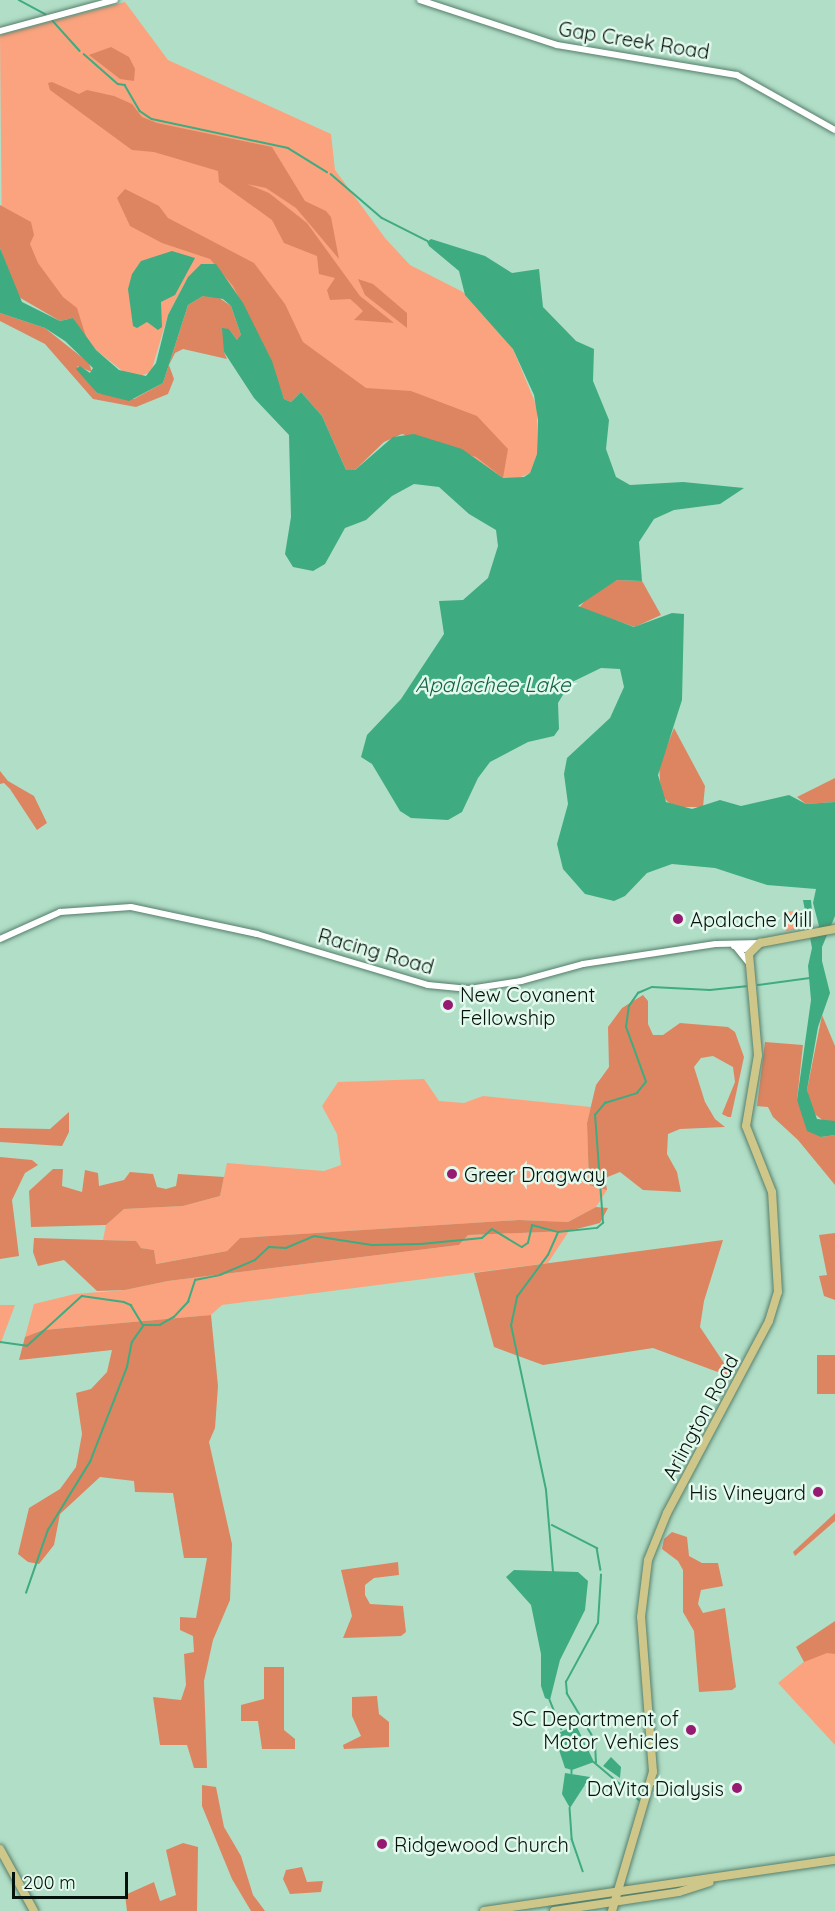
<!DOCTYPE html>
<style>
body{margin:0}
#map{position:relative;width:835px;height:1911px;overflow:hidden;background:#b1dec7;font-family:Quicksand,sans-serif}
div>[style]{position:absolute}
.green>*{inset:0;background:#fba37e}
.forest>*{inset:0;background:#dd8561;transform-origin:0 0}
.water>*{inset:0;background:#3fab80}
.stream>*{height:1.5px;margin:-0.75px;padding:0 0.75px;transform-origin:0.75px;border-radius:0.75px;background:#3fab80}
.roads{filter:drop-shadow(0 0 2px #557f6b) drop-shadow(0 0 2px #557f6b)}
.minor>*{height:6px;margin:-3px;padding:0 3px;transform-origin:3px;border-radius:3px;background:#fff}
.major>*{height:8px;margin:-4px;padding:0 4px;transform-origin:4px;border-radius:4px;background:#cec789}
.dots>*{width:16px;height:16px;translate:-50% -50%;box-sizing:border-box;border:3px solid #e3f9ed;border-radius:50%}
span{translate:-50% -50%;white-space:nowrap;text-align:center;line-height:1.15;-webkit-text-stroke:5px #e3f9ed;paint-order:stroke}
.street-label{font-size:20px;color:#03120b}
.poi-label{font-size:20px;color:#03120b}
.left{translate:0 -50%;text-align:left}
.right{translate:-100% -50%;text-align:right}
.water-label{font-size:21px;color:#136447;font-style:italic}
.scale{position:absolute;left:12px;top:1872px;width:116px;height:27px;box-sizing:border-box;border:3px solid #03120b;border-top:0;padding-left:8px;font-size:18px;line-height:21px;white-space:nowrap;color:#03120b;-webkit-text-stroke:4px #e3f9ed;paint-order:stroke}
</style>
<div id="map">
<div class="green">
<i style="clip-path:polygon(125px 2px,168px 60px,331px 134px,335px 170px,385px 238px,410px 265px,463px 292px,513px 349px,537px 407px,537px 454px,530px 473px,514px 480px,503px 478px,188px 277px,168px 315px,151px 372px,140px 376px,125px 373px,96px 350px,2px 251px,0 35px)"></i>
<i style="clip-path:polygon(800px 910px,805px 928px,786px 931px,785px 912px)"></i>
<i style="clip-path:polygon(424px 1079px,439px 1101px,464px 1103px,483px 1096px,591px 1107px,587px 1123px,589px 1185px,607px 1190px,596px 1207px,568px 1222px,519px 1220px,240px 1238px,227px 1251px,155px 1264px,154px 1250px,141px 1248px,135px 1241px,103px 1240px,106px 1225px,124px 1209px,183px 1206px,220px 1196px,227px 1163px,324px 1171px,341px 1165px,337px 1134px,322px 1106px,338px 1082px)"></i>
<i style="clip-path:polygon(569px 1231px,548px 1263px,222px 1305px,211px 1315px,43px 1330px,25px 1337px,34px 1304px,75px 1294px,125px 1290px,168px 1281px,459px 1245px,468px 1235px)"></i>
<i style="clip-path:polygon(0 1305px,15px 1305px,0 1345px)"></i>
<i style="clip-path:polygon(835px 1647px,835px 1745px,778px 1683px,817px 1651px)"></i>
</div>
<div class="forest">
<i style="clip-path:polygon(111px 47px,129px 57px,135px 69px,134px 81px,120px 79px,89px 55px)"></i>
<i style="clip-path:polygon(52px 82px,79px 94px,87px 90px,114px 96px,132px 104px,142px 117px,157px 123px,272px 147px,305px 201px,326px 211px,331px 217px,339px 259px,296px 208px,266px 188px,247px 184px,269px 193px,307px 223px,360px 296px,394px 323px,354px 320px,363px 311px,358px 306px,350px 299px,330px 300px,327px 290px,335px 278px,319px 274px,317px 256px,284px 243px,272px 220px,219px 182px,218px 171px,154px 152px,132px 150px,50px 90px,48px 83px)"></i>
<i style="clip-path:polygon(125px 189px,159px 206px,168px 218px,254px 263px,285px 304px,303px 342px,366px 388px,411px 391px,477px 416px,508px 449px,503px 478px,476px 457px,402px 434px,384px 442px,355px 470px,346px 470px,322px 416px,301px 392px,291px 402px,284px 399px,269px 356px,233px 286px,210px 259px,162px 243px,130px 226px,117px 198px)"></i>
<i style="clip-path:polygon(0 205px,31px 222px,34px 235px,30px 244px,38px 263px,63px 297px,77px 308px,87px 340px,73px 318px,60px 321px,17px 296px,0 248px)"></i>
<i style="clip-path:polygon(358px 279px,373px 284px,407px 313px,407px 328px,365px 295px)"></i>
<i style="clip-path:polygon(215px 295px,231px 306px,241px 335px,240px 341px,237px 340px,229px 329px,224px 352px,227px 359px,183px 349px,175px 353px,169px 365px,174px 379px,168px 394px,136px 407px,93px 399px,45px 344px,0 321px,0 313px,45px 328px,89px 363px,92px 372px,77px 366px,97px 393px,134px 399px,163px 383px,188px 305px,203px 296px)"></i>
<i style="clip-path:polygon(617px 580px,642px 581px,661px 615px,635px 627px,579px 608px,588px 597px)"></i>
<i style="clip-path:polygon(674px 728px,705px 786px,703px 807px,673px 807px,661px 795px,659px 766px)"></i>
<i style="clip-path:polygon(0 771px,8px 781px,34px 796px,47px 823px,37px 830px,10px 789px,4px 783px,0 784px)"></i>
<i style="clip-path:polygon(835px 778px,835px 802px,806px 804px,797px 797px)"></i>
<i style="clip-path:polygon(643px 995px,648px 1001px,648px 1024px,653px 1035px,663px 1035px,680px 1023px,728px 1027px,735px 1032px,744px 1057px,731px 1117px,728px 1117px,722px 1114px,735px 1082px,733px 1067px,713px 1056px,701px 1058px,694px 1067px,705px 1102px,715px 1119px,725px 1127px,680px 1129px,668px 1134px,667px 1154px,677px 1172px,681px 1192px,643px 1190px,620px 1172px,605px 1178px,607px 1190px,589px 1185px,587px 1123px,596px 1085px,609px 1067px,608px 1027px,622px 1008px)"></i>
<i style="clip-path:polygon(822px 1015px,835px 1046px,835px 1121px,825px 1122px,812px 1112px,807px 1090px)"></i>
<i style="clip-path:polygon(765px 1042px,803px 1045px,797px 1100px,821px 1137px,835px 1135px,835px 1185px,798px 1140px,773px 1117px,768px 1107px,757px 1106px)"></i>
<i style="clip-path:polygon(69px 1112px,69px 1132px,62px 1146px,0 1142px,0 1128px,50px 1129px)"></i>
<i style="clip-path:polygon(0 1157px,32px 1160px,38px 1165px,25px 1173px,12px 1200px,19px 1256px,0 1259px)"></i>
<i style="clip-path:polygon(53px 1169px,63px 1169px,62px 1186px,82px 1192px,85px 1170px,98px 1173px,99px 1186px,124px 1180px,130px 1172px,153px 1174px,157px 1187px,166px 1189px,176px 1186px,178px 1174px,224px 1177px,220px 1196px,183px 1206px,124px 1209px,106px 1225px,31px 1227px,29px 1191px)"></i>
<i style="clip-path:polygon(596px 1207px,608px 1208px,600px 1223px,569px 1231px,468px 1235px,459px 1245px,168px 1281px,125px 1290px,97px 1291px,64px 1260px,38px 1266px,33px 1252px,34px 1238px,136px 1241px,141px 1248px,154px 1250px,156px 1264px,227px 1251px,240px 1238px,519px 1220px,568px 1222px)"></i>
<i style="clip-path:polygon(835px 1233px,835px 1300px,824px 1296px,819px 1276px,827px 1275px,819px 1235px)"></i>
<i style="clip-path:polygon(723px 1240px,704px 1301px,700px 1327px,734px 1378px,653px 1348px,543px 1365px,494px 1347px,474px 1273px)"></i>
<i style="clip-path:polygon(211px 1315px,218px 1386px,215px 1428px,209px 1442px,232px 1544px,230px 1600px,213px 1640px,204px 1681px,207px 1768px,194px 1768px,187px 1745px,160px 1745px,153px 1697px,181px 1700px,186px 1685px,184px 1654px,194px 1652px,193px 1636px,180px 1630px,180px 1617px,196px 1618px,207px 1558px,184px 1558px,173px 1493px,135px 1492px,134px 1481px,100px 1477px,60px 1514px,54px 1545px,39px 1564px,28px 1562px,18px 1554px,29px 1508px,60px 1489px,76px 1467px,82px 1434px,76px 1393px,91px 1389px,107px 1372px,112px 1350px,19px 1360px,25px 1337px,43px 1330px)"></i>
<i style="left:835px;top:1355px;width:39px;height:18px;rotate:90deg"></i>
<i style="clip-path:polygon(835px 1513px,835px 1521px,795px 1556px,793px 1552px)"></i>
<i style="clip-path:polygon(672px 1532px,687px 1537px,689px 1556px,702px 1563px,718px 1563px,723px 1586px,701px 1590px,698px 1604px,703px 1613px,725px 1608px,736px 1687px,732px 1690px,699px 1692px,694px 1631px,683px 1612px,683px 1570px,678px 1561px,662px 1549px,664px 1539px)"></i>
<i style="clip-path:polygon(398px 1562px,399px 1575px,374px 1578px,365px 1585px,365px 1595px,370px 1604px,403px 1606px,406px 1632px,401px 1636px,343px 1638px,352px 1616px,341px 1570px)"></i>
<i style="clip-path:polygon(835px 1621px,835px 1654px,827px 1653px,804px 1662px,796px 1647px)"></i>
<i style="clip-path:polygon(264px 1667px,284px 1667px,284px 1730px,295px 1739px,295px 1749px,262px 1749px,258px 1721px,241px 1721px,241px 1705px,264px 1699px)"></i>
<i style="clip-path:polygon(377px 1696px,379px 1714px,389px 1722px,389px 1747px,344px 1749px,343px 1745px,361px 1736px,352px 1716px,352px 1697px)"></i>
<i style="clip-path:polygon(202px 1785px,216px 1787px,224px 1827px,241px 1856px,253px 1895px,265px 1911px,251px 1911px,232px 1879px,202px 1806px)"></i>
<i style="clip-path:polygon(183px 1843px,198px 1847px,197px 1911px,127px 1911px,125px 1895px,154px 1882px,160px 1901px,176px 1895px,166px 1850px)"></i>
<i style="clip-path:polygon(302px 1867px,307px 1882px,323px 1881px,321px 1892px,290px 1894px,283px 1879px,286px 1870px)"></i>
</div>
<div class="water">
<i style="clip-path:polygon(431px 239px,485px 256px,512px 273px,539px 269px,543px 307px,576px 341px,594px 349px,593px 381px,609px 420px,606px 449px,616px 477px,630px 485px,683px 482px,744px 488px,720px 504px,674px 510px,654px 519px,639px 542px,642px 581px,617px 580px,578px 606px,634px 627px,672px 613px,684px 614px,682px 700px,658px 775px,666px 802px,692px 809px,720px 800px,741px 806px,789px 795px,806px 804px,835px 802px,835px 916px,822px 947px,822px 961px,830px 993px,818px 1027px,807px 1090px,817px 1119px,835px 1121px,835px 1135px,821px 1137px,807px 1131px,797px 1100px,811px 1000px,808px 966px,812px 948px,803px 900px,811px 900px,814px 934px,819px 926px,813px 903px,816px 889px,767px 885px,715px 868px,672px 864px,647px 873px,625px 896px,614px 901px,585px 894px,563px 869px,557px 844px,568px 804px,564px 774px,567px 758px,610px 718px,624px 687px,620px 669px,601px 668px,570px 683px,558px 703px,559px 729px,554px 736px,528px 742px,490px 762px,478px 778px,462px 812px,448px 820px,411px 818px,400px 811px,372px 764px,361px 757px,367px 735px,401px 699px,444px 634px,439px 601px,463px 600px,488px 578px,498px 546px,496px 530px,469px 514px,439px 487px,414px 484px,392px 496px,366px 520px,345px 528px,325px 564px,313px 571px,293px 567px,285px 554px,291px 517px,289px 435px,254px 398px,224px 352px,222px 328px,229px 329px,237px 340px,241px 335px,231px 306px,223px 299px,203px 296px,188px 305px,163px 383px,129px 401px,97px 393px,76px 369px,80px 366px,90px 373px,93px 368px,65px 341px,45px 328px,0 313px,0 248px,22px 302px,60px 321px,73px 318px,96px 350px,119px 370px,146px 376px,156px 363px,168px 315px,188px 277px,201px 264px,216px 264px,243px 303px,272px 361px,284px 399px,291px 402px,301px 392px,322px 416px,346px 470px,355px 470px,393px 437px,414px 434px,462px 449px,503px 478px,524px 477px,530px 473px,537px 454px,538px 420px,534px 395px,513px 349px,465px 295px,459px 271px,429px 246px,427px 242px)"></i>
<i style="clip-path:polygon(172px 251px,195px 258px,175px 295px,161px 302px,162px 327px,158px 330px,147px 322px,137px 328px,133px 326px,128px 289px,132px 274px,141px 261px)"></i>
<i style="clip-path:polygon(514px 1570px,578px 1572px,588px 1581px,585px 1610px,560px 1660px,550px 1700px,545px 1698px,541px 1686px,541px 1654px,531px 1605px,506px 1577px)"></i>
<i style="clip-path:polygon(576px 1725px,594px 1762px,572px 1770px,565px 1768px,554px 1735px)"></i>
<i style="clip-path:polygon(611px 1757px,621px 1767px,620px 1778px,603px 1766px)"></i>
<i style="clip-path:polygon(565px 1773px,590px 1777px,570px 1808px,562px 1794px)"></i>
</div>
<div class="stream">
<i style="left:19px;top:0;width:30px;rotate:28deg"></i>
<i style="left:53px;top:21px;width:40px;rotate:48deg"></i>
<i style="left:84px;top:54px;width:45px;rotate:41.4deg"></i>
<i style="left:118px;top:84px;width:7px;rotate:8deg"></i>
<i style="left:125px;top:85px;width:30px;rotate:60deg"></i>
<i style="left:140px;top:111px;width:14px;rotate:34deg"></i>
<i style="left:152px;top:119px;width:139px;rotate:12deg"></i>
<i style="left:288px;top:148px;width:46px;rotate:31.6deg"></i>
<i style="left:331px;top:174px;width:67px;rotate:40.8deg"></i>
<i style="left:382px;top:218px;width:51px;rotate:26.6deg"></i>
<i style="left:758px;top:985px;width:52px;rotate:-7.7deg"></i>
<i style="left:0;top:1342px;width:27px;rotate:8deg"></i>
<i style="left:27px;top:1346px;width:74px;rotate:-42.3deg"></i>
<i style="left:82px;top:1296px;width:42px;rotate:8.1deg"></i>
<i style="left:124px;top:1302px;width:8px;rotate:23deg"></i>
<i style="left:131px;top:1305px;width:23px;rotate:59deg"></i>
<i style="left:143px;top:1325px;width:17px"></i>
<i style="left:160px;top:1325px;width:16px;rotate:-30deg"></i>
<i style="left:174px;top:1317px;width:21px;rotate:-47deg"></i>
<i style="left:188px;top:1302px;width:23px;rotate:-72deg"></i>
<i style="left:195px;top:1280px;width:25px;rotate:-11deg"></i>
<i style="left:220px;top:1275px;width:38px;rotate:-23deg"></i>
<i style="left:255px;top:1260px;width:19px;rotate:-43deg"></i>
<i style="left:269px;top:1247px;width:17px;rotate:3deg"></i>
<i style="left:286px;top:1248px;width:30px;rotate:-23deg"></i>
<i style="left:314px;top:1236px;width:60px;rotate:8.7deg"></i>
<i style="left:373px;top:1245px;width:48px;rotate:-1.2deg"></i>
<i style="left:421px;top:1244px;width:61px;rotate:-5.6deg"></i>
<i style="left:482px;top:1238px;width:13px;rotate:-42deg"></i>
<i style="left:492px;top:1229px;width:35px;rotate:31deg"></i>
<i style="left:522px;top:1247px;width:7px;rotate:-34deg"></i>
<i style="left:528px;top:1243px;width:18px;rotate:-77deg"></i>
<i style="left:532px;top:1225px;width:27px;rotate:15deg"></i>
<i style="left:558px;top:1232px;width:39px;rotate:-6deg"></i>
<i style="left:597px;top:1228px;width:8px;rotate:-40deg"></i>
<i style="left:603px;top:1223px;width:108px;rotate:-94.2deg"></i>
<i style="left:595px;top:1115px;width:16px;rotate:-50deg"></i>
<i style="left:605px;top:1103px;width:34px;rotate:-17deg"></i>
<i style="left:637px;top:1093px;width:14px;rotate:-51deg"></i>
<i style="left:646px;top:1082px;width:59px;rotate:-110deg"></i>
<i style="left:626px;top:1027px;width:21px;rotate:-82deg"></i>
<i style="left:629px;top:1006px;width:16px;rotate:-55deg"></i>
<i style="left:638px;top:993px;width:15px;rotate:-23deg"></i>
<i style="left:652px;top:987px;width:58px;rotate:3deg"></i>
<i style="left:710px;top:990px;width:36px;rotate:-6deg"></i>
<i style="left:552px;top:1525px;width:51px;rotate:27.1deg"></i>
<i style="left:597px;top:1548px;width:22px;rotate:80deg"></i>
<i style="left:553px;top:1572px;width:82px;rotate:-94.9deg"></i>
<i style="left:546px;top:1490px;width:168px;rotate:-102deg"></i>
<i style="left:511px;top:1326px;width:30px;rotate:-78deg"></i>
<i style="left:517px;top:1297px;width:52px;rotate:-53.6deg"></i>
<i style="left:548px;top:1255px;width:24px;rotate:-66deg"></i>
<i style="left:26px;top:1593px;width:67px;rotate:-70.8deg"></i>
<i style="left:48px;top:1530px;width:80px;rotate:-58.3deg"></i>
<i style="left:90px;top:1462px;width:102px;rotate:-68.7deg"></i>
<i style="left:127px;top:1367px;width:25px;rotate:-79deg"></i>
<i style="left:132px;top:1342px;width:19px;rotate:-55deg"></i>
<i style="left:550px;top:1700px;width:31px;rotate:68deg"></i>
<i style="left:594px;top:1762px;width:59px;rotate:40.2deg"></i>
<i style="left:596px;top:1763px;width:22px;rotate:-93deg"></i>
<i style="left:595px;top:1741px;width:55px;rotate:-120.8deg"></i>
<i style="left:567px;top:1694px;width:12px;rotate:-95deg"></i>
<i style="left:566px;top:1682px;width:67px;rotate:-61.5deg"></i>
<i style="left:598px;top:1623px;width:48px;rotate:-86.4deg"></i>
<i style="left:572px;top:1770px;width:3px;rotate:90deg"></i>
<i style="left:570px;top:1808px;width:31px;rotate:86deg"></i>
<i style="left:572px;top:1839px;width:34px;rotate:71deg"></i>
</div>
<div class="roads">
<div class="minor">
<i style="left:420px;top:0;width:144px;rotate:18.2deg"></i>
<i style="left:557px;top:45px;width:182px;rotate:9.5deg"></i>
<i style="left:737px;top:75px;width:112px;rotate:29.3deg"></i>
<i style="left:0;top:31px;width:119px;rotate:-15.1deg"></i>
<i style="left:0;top:939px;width:66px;rotate:-24.2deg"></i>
<i style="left:60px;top:912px;width:71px;rotate:-4deg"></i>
<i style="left:131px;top:907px;width:129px;rotate:12.1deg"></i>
<i style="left:257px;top:934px;width:178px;rotate:16.6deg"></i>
<i style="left:428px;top:985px;width:41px;rotate:5.6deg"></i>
<i style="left:469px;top:989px;width:53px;rotate:-8.7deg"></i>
<i style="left:521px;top:981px;width:64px;rotate:-15.3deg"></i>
<i style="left:583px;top:964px;width:134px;rotate:-8.6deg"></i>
<i style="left:716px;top:944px;width:44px;rotate:-1.3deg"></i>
<i style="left:734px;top:946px;width:11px;rotate:15deg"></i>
<i style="left:745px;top:949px;width:12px;rotate:-20deg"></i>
<i style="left:736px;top:947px;width:19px;rotate:51deg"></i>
</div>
<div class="major">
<i style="left:0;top:1849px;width:71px;rotate:61.3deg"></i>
<i style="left:484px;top:1911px;width:355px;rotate:-8.3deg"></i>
<i style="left:554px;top:1911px;width:126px;rotate:-8.6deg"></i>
<i style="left:679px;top:1892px;width:32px;rotate:-18deg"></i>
<i style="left:612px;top:1911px;width:145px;rotate:-73.6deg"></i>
<i style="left:653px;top:1772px;width:155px;rotate:-94.4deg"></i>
<i style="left:641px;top:1617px;width:57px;rotate:-83deg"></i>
<i style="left:648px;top:1560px;width:51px;rotate:-68deg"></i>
<i style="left:667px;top:1513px;width:217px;rotate:-62deg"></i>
<i style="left:769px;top:1321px;width:30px;rotate:-73deg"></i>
<i style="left:778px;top:1292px;width:100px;rotate:-93.4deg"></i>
<i style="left:772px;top:1192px;width:71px;rotate:-111.5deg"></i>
<i style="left:746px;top:1126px;width:72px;rotate:-80.4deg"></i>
<i style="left:758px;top:1055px;width:101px;rotate:-95.1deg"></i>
<i style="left:749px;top:954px;width:16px;rotate:-45deg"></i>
<i style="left:760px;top:943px;width:76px;rotate:-10.6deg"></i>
</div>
</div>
<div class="dots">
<i style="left:678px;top:919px;background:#961972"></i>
<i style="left:448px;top:1005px;background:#961972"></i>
<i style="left:452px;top:1174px;background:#961972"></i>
<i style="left:818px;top:1492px;background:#961972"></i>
<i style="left:691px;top:1730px;background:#961972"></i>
<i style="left:737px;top:1788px;background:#961972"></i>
<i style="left:382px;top:1844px;background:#961972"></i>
</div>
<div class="street-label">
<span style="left:634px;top:40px;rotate:9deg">Gap Creek Road</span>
<span style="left:376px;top:951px;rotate:16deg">Racing Road</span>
<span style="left:700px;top:1417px;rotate:-62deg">Arlington Road</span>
</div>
<div class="poi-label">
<span class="left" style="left:690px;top:919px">Apalache Mill</span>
<span class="left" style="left:460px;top:1006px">New Covanent<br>Fellowship</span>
<span class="left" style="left:464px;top:1174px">Greer Dragway</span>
<span class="right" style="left:806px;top:1492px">His Vineyard</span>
<span class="right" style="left:679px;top:1730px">SC Department of<br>Motor Vehicles</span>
<span class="right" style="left:724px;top:1788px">DaVita Dialysis</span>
<span class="left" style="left:394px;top:1844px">Ridgewood Church</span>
</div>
<div class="water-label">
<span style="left:493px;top:684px">Apalachee Lake</span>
</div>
<div class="scale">200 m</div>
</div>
